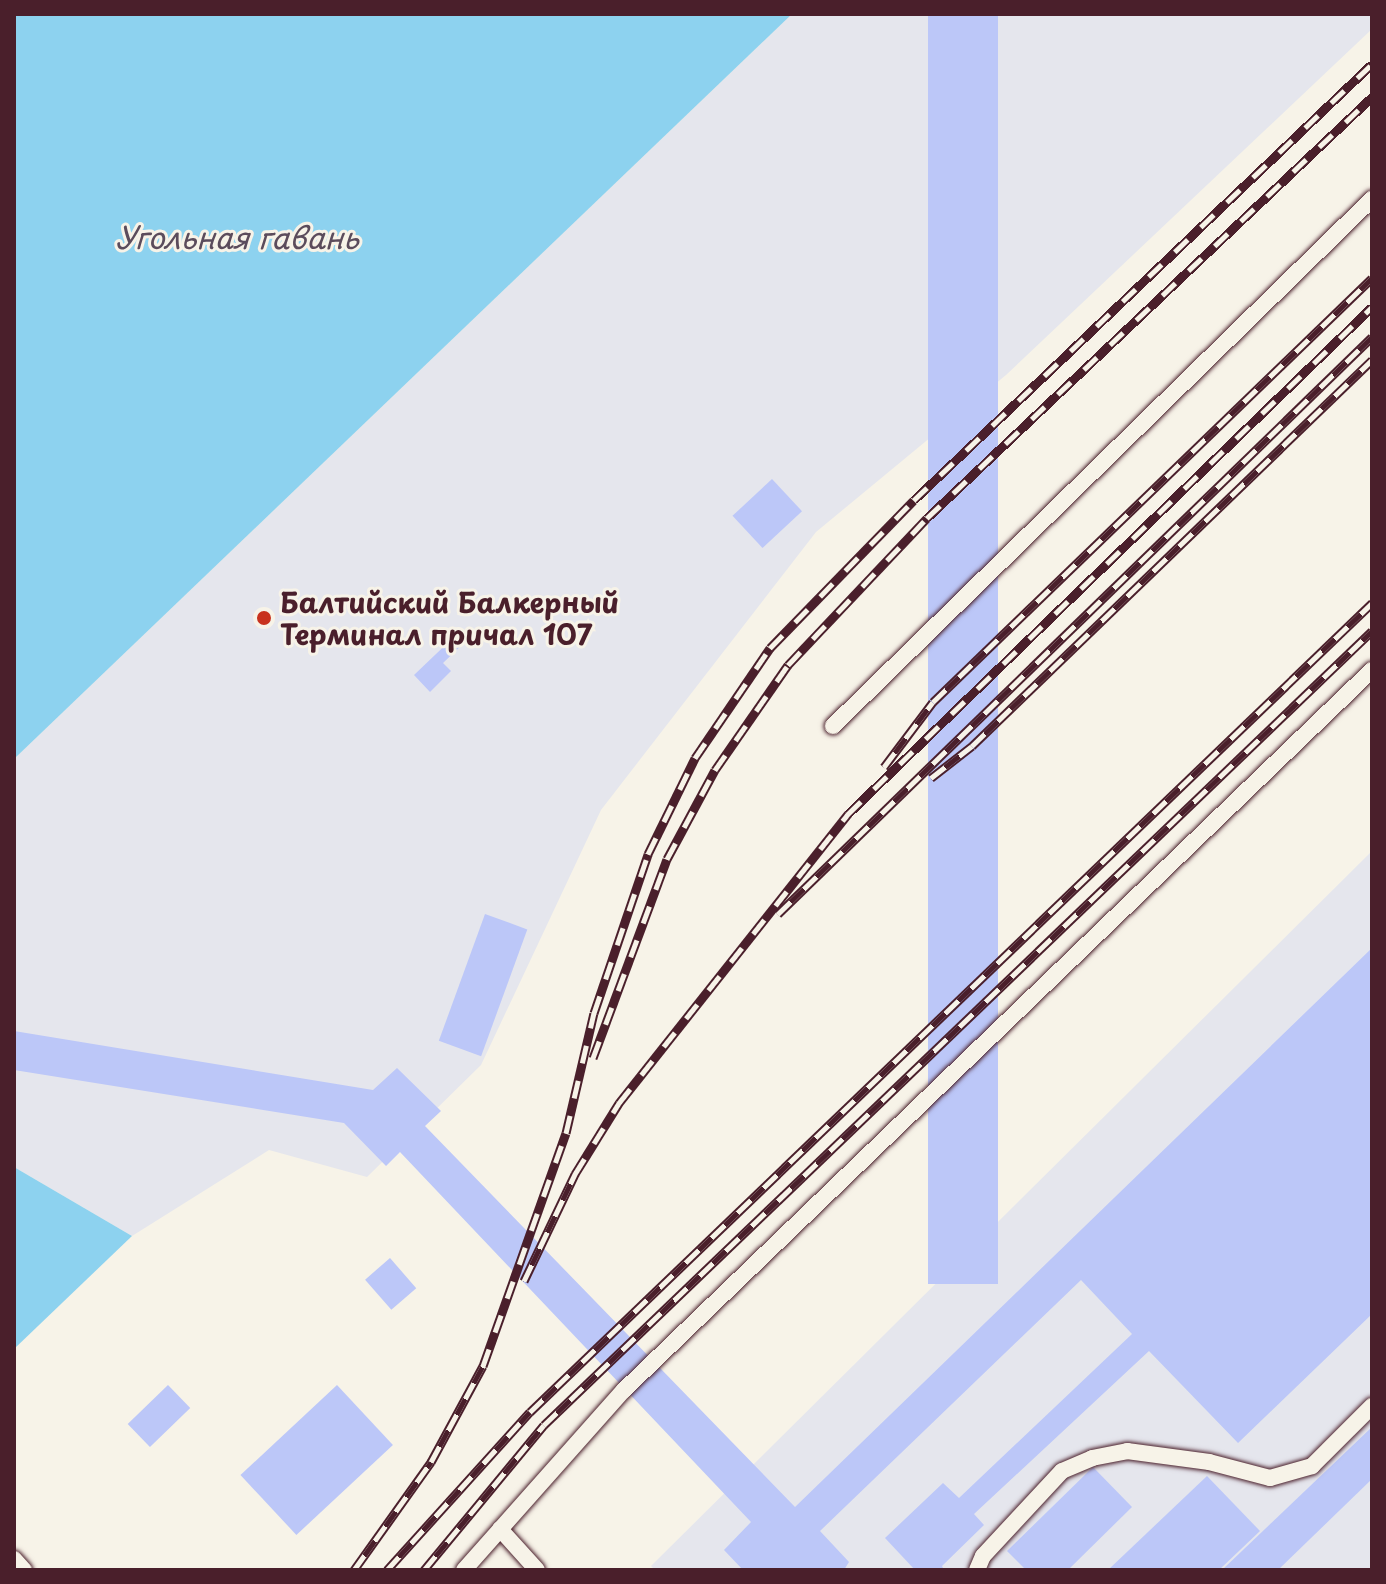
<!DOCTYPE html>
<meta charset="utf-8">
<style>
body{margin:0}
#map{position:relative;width:1386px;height:1584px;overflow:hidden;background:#f7f3e8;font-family:"Playpen Sans",sans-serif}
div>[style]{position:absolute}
.built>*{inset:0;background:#e5e6ed}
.water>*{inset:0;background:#8dd2ef}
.building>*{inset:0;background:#bcc7f8;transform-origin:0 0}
.roads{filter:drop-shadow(0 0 2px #4a1f2b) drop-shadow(0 0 2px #4a1f2b)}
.service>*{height:16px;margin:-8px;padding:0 8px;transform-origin:8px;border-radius:8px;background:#f7f3e8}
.rail>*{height:9px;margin-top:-4.5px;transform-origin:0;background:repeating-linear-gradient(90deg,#f7f3e8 0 18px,#4a1f2b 0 36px);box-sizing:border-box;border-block:2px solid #4a1f2b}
.dots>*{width:22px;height:22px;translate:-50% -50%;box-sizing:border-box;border:4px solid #f7f3e8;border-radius:50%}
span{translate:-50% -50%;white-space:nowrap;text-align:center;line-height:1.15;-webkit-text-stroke:6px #f7f3e8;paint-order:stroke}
.poi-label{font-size:28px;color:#4a1f2b;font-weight:700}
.left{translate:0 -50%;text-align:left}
.water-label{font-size:30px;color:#5b4c5c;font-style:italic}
.frame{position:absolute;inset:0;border:16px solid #4a1f2b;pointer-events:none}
</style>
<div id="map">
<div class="built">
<i style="clip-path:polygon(792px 14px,1372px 14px,1372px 29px,1006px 375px,816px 532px,601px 810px,481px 1065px,367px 1177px,269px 1150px,132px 1236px,14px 1167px,14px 759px)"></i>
<i style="clip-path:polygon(1372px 851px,1372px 1570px,655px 1570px,651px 1566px)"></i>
</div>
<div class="water">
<i style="clip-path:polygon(14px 14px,792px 14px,14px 759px)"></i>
<i style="clip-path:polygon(14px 1167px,132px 1236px,14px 1349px)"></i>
</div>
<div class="building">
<i style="left:928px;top:14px;width:70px;height:1270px"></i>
<i style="left:772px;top:479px;width:44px;height:54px;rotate:47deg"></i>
<i style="clip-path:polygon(458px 633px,466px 641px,443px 663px,451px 671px,430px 692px,414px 675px)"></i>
<i style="left:485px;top:914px;width:45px;height:135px;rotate:20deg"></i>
<i style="clip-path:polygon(1372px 948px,1372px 1314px,1238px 1443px,1149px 1351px,974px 1514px,984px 1525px,942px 1566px,944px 1570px,915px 1570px,885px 1538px,943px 1483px,959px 1498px,1132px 1334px,1081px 1280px,820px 1531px,849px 1562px,844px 1570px,743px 1570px,724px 1550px,751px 1522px,400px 1152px,386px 1166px,344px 1123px,14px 1070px,14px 1031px,373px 1090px,397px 1068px,441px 1111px,425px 1126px,795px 1507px)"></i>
<i style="left:390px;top:1258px;width:40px;height:33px;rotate:49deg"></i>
<i style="left:168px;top:1385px;width:32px;height:56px;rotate:46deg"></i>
<i style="left:337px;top:1385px;width:82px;height:132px;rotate:47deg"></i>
<i style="clip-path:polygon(1372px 1427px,1372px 1479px,1278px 1570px,1222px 1570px)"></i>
<i style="clip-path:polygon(1093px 1467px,1132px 1507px,1068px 1570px,1026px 1570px,1007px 1551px)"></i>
<i style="clip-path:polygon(1207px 1476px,1260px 1531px,1219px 1570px,1108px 1570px)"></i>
</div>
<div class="roads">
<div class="service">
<i style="left:833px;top:726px;width:754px;rotate:-44.36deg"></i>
<i style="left:500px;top:1529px;width:55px;rotate:47.9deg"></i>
<i style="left:14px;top:1559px;width:15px;rotate:48deg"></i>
<i style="left:464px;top:1570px;width:241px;rotate:-48.4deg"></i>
<i style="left:624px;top:1390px;width:1038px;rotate:-43.91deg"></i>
<i style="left:977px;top:1570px;width:15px;rotate:-67deg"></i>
<i style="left:983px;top:1556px;width:116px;rotate:-47.1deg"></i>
<i style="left:1062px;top:1471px;width:33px;rotate:-23deg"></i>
<i style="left:1092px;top:1458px;width:36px;rotate:-11deg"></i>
<i style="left:1127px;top:1451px;width:83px;rotate:7.6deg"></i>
<i style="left:1209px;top:1462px;width:63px;rotate:14.7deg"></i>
<i style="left:1270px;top:1478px;width:44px;rotate:-15.9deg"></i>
<i style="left:1312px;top:1466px;width:85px;rotate:-45deg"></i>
</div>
</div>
<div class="rail">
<i style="left:884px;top:767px;width:81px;rotate:-53deg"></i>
<i style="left:933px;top:702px;width:610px;rotate:-44deg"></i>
<i style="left:931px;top:778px;width:52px;rotate:-38deg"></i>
<i style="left:972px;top:746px;width:556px;rotate:-43.98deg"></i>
<i style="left:778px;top:914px;width:828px;rotate:-44.17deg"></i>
<i style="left:593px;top:1058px;width:212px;rotate:-69.6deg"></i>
<i style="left:667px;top:859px;width:101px;rotate:-61.7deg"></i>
<i style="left:715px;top:770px;width:128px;rotate:-55.2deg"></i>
<i style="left:788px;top:665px;width:202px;rotate:-46.6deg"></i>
<i style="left:927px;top:518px;width:613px;rotate:-43.41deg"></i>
<i style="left:524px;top:1281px;width:119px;rotate:-64.5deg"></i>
<i style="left:575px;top:1174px;width:84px;rotate:-58.2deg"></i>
<i style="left:619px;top:1103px;width:369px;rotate:-51.6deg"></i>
<i style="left:848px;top:814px;width:729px;rotate:-44.06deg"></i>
<i style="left:354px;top:1570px;width:133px;rotate:-54.5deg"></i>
<i style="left:431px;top:1462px;width:109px;rotate:-61.6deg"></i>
<i style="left:483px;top:1366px;width:247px;rotate:-70.4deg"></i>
<i style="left:566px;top:1133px;width:123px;rotate:-76.9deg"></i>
<i style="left:594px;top:1013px;width:168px;rotate:-71.2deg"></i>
<i style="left:648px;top:854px;width:107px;rotate:-63.9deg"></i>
<i style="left:695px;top:758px;width:133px;rotate:-55.7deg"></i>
<i style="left:770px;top:648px;width:206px;rotate:-45.8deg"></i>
<i style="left:914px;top:500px;width:632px;rotate:-43.59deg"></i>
<i style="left:387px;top:1570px;width:213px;rotate:-47.9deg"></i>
<i style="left:530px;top:1412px;width:1168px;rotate:-43.85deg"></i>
<i style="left:424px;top:1570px;width:188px;rotate:-50.4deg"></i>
<i style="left:544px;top:1425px;width:1147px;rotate:-43.8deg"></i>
</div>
<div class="dots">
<i style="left:264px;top:618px;background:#c8321e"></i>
</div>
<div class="poi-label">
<span class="left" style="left:280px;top:618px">Балтийский Балкерный<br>Терминал причал 107</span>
</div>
<div class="water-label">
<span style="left:237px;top:237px">Угольная гавань</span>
</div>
<div class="frame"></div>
</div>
